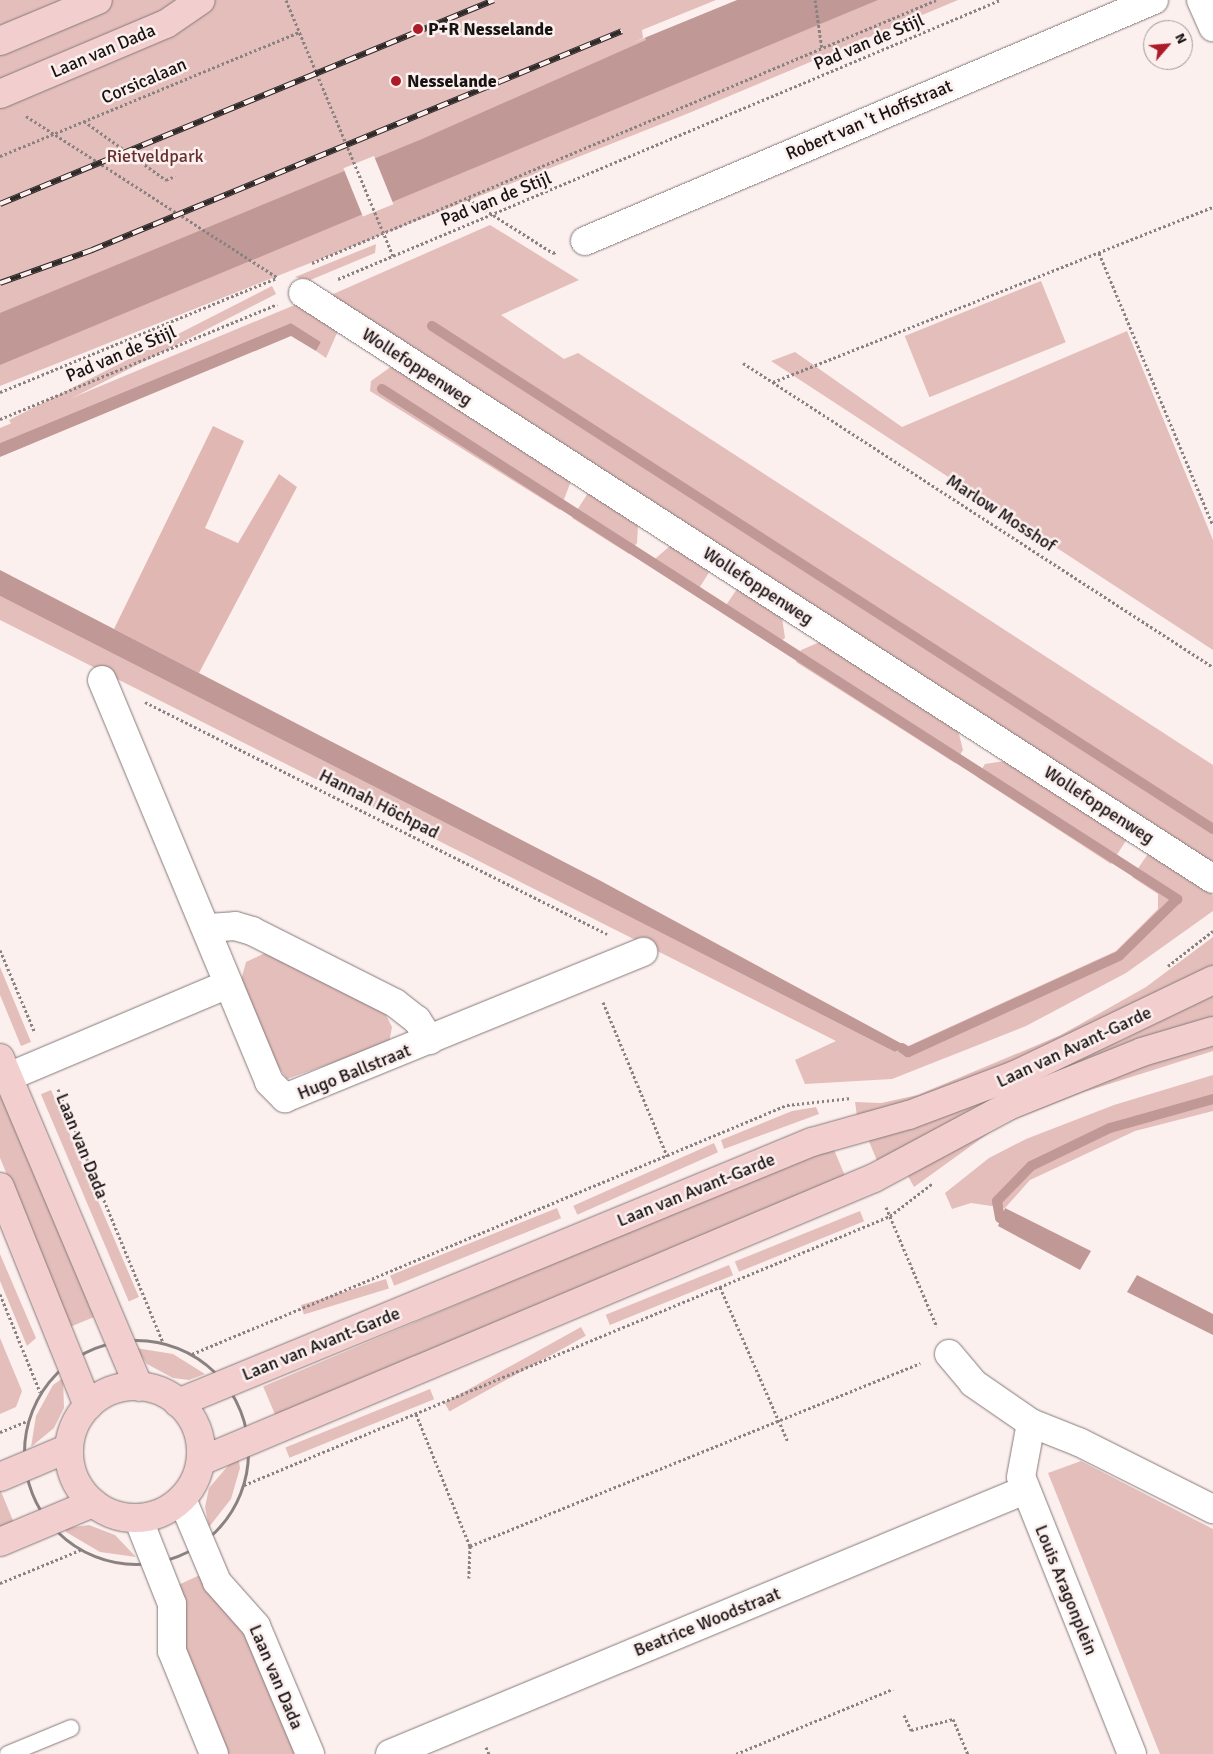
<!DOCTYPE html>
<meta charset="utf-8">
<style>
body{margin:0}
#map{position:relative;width:1213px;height:1754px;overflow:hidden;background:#fcf0ef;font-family:Signika,sans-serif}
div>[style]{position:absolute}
.green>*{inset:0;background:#e4bebb;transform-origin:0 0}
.forest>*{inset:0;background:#e1b7b4}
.water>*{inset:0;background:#c09895}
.pier>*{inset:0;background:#fcf0ef;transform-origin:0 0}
.stream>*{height:10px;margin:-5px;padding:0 5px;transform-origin:5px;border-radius:5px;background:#c09895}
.path>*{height:3px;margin-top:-1.5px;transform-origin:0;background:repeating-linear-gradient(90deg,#8a8181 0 2.5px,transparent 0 5px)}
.path>.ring{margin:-1.5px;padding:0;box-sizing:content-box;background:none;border:3px solid #8a8181;border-radius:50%}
.roads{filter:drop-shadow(0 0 1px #847a79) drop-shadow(0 0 1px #847a79)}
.lane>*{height:16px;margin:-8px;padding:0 8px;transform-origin:8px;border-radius:8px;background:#fff}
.street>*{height:28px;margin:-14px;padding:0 14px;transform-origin:14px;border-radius:14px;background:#fff}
.secondary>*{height:28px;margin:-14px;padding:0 14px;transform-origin:14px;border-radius:14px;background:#f2cfce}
.secondary>.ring{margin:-14px;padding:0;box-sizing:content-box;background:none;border:28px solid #f2cfce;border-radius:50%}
.rail>*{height:5.5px;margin-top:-2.75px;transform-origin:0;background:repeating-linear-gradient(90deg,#fcf0ef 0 11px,#2f2a2a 0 22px);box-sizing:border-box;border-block:1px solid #2f2a2a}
.dots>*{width:14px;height:14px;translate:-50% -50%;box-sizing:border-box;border:2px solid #fcf0ef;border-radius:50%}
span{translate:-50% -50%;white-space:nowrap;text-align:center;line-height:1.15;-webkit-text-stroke:5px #fcf0ef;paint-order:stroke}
.poi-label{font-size:18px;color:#181313;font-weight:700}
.left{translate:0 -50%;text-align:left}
.street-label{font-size:18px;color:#181313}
.park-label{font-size:18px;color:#662f2e}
.north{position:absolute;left:1143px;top:20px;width:50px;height:50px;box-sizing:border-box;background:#fcf0ef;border:1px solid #a19897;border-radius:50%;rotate:63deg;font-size:14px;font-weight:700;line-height:20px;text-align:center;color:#181313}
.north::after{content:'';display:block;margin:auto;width:18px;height:22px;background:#ad1a28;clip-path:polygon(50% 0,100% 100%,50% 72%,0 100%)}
</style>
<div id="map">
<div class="green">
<i style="clip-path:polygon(0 0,958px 0,689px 113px,0 386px)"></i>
<i style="clip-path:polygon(490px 225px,579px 280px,501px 315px,564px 359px,578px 353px,1213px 765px,1213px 864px,331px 295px)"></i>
<i style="clip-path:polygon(376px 244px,375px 253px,308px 281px,295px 277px)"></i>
<i style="left:1041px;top:281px;width:66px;height:147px;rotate:68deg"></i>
<i style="left:272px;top:286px;width:9px;height:295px;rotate:63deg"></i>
<i style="clip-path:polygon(297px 304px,336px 324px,337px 333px,326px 358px,316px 351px,321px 342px,291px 323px,0 443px,0 428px)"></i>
<i style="clip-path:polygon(1127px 331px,1213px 540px,1213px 650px,771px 361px,795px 352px,902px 427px)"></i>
<i style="clip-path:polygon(392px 366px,571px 481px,560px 510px,370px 391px,371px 381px)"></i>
<i style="clip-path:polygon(588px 493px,638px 525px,637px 543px,629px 554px,572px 518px)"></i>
<i style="clip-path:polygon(670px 546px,710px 571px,696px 593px,650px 563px)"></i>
<i style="clip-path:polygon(737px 589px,782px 618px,785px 638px,775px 645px,722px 611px)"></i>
<i style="clip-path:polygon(0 596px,895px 1052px,1116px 951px,1158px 909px,1158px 894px,1132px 877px,1150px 851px,1207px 888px,1213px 896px,1213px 911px,1126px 973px,1026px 1026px,892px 1079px,805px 1084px,795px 1060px,836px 1041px,0 620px)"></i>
<i style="clip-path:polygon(820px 642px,958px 730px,963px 750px,955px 763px,796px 662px,801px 650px)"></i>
<i style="clip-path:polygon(1005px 761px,1127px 839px,1111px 864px,977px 777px,985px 764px)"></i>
<i style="clip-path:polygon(1213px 937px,1213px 968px,935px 1097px,857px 1116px,855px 1102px,881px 1103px,918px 1095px,1061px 1035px,1146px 987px)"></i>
<i style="clip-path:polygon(265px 953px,385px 1013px,392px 1027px,389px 1043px,287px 1079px,277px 1065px,241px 980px,246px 962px)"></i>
<i style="clip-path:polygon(0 967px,31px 1042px,21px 1046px,0 995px)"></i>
<i style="clip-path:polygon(1213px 994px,1213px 1019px,878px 1163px,868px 1139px,942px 1114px,1122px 1040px)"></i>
<i style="clip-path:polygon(1213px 1040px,1213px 1051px,1084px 1092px,1000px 1125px,914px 1187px,908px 1176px,992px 1122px)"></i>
<i style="clip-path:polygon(1213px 1075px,1213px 1111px,1135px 1131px,1030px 1180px,1005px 1208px,971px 1203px,952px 1209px,945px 1193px,989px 1158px,1026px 1139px,1114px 1105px)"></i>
<i style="clip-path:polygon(0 1088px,94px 1317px,70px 1327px,0 1158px)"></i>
<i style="left:51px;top:1090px;width:225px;height:11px;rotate:67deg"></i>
<i style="clip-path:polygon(816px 1107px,819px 1114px,724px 1149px,721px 1140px,792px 1111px)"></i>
<i style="left:714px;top:1143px;width:10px;height:154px;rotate:66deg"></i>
<i style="left:832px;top:1145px;width:36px;height:618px;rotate:67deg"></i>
<i style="left:557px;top:1208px;width:11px;height:180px;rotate:68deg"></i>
<i style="left:860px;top:1211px;width:11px;height:135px;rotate:68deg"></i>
<i style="clip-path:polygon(0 1254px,36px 1338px,27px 1346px,0 1281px)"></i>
<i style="left:729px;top:1265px;width:11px;height:133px;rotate:68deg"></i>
<i style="left:386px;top:1279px;width:10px;height:89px;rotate:73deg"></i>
<i style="left:581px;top:1327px;width:10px;height:156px;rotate:61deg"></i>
<i style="clip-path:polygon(0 1338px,22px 1391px,16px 1407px,0 1414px)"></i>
<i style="clip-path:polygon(136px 1348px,173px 1354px,205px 1374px,189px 1380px,173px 1378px,147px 1364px)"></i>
<i style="clip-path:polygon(63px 1378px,64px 1408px,54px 1428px,31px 1447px,36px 1416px,53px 1385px)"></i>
<i style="left:430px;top:1389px;width:11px;height:156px;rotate:68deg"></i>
<i style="clip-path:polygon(238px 1454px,240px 1468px,231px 1499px,209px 1527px,205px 1507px,209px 1488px)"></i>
<i style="clip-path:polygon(1081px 1461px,1213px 1529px,1213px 1754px,1160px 1754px,1048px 1473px)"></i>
<i style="clip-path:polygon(0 1489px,14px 1523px,0 1529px)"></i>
<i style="clip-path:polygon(89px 1525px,115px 1535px,136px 1557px,100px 1552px,66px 1532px,66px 1528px)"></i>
<i style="clip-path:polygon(202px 1574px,244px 1631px,297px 1754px,225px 1754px,186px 1661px,176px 1586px)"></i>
</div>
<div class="forest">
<i style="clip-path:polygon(213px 426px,244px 441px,205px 528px,238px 543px,279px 474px,297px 487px,199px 673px,114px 629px)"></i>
</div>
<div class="water">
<i style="clip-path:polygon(722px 0,878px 0,0 365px,0 313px,422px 139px,646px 40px,643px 32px)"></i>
<i style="clip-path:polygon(291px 323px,321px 342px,316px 351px,291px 336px,0 457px,0 443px)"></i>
<i style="clip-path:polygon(0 570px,599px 880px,906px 1046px,895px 1052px,0 596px)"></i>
<i style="clip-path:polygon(1005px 1208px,1091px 1251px,1080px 1270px,998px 1226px)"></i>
<i style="clip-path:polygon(1137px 1275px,1213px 1314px,1213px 1335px,1127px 1292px)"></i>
</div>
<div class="pier">
<i style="clip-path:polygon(716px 0,737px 0,632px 43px,643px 38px,642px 30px)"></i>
<i style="left:374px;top:156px;width:52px;height:33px;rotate:68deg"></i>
</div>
<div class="stream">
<i style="left:432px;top:326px;width:929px;rotate:32.78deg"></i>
<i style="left:382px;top:389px;width:945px;rotate:32.68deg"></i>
<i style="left:1177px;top:899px;width:81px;rotate:135.5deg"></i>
<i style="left:1119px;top:956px;width:232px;rotate:155.5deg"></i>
<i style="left:908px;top:1052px;width:7px;rotate:-146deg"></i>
<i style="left:1013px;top:1224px;width:14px;rotate:-155deg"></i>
<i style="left:1000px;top:1218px;width:17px;rotate:-100deg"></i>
<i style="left:997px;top:1201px;width:49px;rotate:-45.8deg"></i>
<i style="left:1031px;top:1166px;width:88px;rotate:-25.7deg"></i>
<i style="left:1110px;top:1128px;width:107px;rotate:-15.7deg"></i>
</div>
<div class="path">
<i style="left:286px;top:0;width:277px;rotate:67.3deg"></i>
<i style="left:815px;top:0;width:49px;rotate:81.9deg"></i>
<i style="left:26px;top:116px;width:298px;rotate:32.7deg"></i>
<i style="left:84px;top:121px;width:101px;rotate:35.7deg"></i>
<i style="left:166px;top:180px;width:10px;rotate:-24deg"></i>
<i style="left:0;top:156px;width:324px;rotate:-22.5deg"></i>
<i style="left:468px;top:199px;width:101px;rotate:32.4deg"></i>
<i style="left:553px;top:253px;width:5px;rotate:-22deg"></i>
<i style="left:1099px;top:253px;width:295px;rotate:67.3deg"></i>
<i style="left:312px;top:263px;width:677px;rotate:-22.85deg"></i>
<i style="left:338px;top:279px;width:718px;rotate:-22.85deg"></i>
<i style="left:743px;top:363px;width:560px;rotate:32.9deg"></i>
<i style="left:773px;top:382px;width:474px;rotate:-21.7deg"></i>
<i style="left:0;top:392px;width:299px;rotate:-22.4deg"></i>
<i style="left:0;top:419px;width:300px;rotate:-22.5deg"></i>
<i style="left:145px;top:702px;width:517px;rotate:26.66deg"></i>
<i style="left:0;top:950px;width:90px;rotate:67.1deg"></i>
<i style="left:1168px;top:966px;width:57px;rotate:-37.9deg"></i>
<i style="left:603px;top:1002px;width:167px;rotate:67.4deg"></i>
<i style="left:58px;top:1089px;width:274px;rotate:67.5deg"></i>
<i style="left:886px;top:1207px;width:130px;rotate:67deg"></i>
<i style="left:720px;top:1287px;width:169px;rotate:66.3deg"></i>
<i style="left:0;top:1294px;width:106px;rotate:67.8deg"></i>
<i class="ring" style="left:24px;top:1340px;width:221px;height:221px"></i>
<i style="left:192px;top:1354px;width:645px;rotate:-22.71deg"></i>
<i style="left:787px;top:1105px;width:65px;rotate:-6.1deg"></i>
<i style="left:416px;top:1414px;width:143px;rotate:67.8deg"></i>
<i style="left:470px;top:1546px;width:32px;rotate:92deg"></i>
<i style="left:0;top:1432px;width:29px;rotate:-22deg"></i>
<i style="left:244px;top:1485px;width:700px;rotate:-22.61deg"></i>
<i style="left:890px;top:1216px;width:54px;rotate:-37.5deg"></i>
<i style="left:470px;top:1546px;width:486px;rotate:-22.1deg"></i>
<i style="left:0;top:1583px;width:87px;rotate:-22.4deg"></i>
<i style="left:904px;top:1715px;width:17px;rotate:65deg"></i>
<i style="left:911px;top:1730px;width:43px;rotate:-14.7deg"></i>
<i style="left:953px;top:1719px;width:38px;rotate:67deg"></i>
<i style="left:486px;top:1747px;width:8px;rotate:67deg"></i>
<i style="left:736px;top:1754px;width:170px;rotate:-22.5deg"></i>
</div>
<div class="roads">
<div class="lane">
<i style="left:8px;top:1754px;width:68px;rotate:-22.4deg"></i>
</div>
<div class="street">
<i style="left:1201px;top:0;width:30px;rotate:66deg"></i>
<i style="left:585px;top:241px;width:618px;rotate:-22.96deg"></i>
<i style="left:303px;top:293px;width:1082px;rotate:32.78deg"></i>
<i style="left:102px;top:680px;width:435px;rotate:67.4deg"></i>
<i style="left:269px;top:1082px;width:23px;rotate:45deg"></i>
<i style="left:285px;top:1098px;width:387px;rotate:-22.2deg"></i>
<i style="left:208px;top:928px;width:27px;rotate:-4deg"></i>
<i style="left:235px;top:926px;width:18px;rotate:16deg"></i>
<i style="left:252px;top:931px;width:160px;rotate:26.7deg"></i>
<i style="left:395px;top:1003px;width:28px;rotate:38deg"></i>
<i style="left:417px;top:1020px;width:24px;rotate:57deg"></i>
<i style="left:8px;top:1077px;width:239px;rotate:-22.9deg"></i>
<i style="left:949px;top:1354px;width:38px;rotate:50deg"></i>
<i style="left:973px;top:1383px;width:70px;rotate:34.6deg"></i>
<i style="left:182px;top:1499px;width:90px;rotate:67.1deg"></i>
<i style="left:217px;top:1582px;width:59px;rotate:48.4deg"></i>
<i style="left:256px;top:1626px;width:139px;rotate:67.1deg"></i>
<i style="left:138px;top:1518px;width:92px;rotate:68.4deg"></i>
<i style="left:172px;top:1604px;width:47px;rotate:90deg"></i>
<i style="left:172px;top:1651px;width:111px;rotate:67.8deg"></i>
<i style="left:390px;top:1754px;width:688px;rotate:-22.58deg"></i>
<i style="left:1132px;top:1754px;width:298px;rotate:-111.8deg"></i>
<i style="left:1021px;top:1477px;width:55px;rotate:-79.5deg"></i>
<i style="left:1031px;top:1423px;width:52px;rotate:21.6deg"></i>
<i style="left:1079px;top:1442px;width:150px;rotate:26.6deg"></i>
</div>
<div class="secondary">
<i style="left:0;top:41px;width:106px;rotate:-22.7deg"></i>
<i style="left:0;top:94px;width:180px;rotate:-22.9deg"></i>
<i style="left:166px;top:24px;width:42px;rotate:-34.4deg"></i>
<i style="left:0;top:1058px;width:357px;rotate:67.1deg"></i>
<i style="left:0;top:1187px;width:236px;rotate:68.1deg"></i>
<i class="ring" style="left:69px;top:1386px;width:104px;height:104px"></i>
<i style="left:178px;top:1403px;width:686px;rotate:-22.38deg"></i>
<i style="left:812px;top:1142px;width:101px;rotate:-15.6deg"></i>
<i style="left:909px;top:1115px;width:113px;rotate:-20.7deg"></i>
<i style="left:1015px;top:1075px;width:220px;rotate:-25.6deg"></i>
<i style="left:201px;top:1461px;width:730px;rotate:-22.81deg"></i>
<i style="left:874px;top:1178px;width:152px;rotate:-28.2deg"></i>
<i style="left:1008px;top:1106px;width:144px;rotate:-21.9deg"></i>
<i style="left:1142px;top:1052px;width:74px;rotate:-16.5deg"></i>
<i style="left:0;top:1477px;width:75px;rotate:-22.8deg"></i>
<i style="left:0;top:1542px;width:101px;rotate:-22.8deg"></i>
</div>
</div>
<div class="rail">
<i style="left:0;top:204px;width:534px;rotate:-22.44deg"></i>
<i style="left:0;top:283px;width:98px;rotate:-19.7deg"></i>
<i style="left:92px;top:250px;width:573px;rotate:-22.45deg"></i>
</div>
<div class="dots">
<i style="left:418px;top:29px;background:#ad1a28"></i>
<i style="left:396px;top:81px;background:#ad1a28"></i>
</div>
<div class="poi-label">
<span class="left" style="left:428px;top:29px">P+R Nesselande</span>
<span class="left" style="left:407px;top:81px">Nesselande</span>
</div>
<div class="street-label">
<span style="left:869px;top:42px;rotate:-23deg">Pad van de Stijl</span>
<span style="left:103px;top:51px;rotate:-23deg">Laan van Dada</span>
<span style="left:144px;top:81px;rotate:-23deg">Corsicalaan</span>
<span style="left:869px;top:120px;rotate:-23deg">Robert van 't Hoffstraat</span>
<span style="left:496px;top:199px;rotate:-22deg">Pad van de Stijl</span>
<span style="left:121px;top:354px;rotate:-23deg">Pad van de Stijl</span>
<span style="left:417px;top:367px;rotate:33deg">Wollefoppenweg</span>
<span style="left:1001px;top:513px;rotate:33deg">Marlow Mosshof</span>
<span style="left:758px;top:586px;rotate:33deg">Wollefoppenweg</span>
<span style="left:379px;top:804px;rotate:27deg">Hannah Höchpad</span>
<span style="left:1099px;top:805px;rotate:33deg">Wollefoppenweg</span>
<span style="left:1074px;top:1047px;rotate:-25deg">Laan van Avant-Garde</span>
<span style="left:354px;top:1072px;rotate:-22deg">Hugo Ballstraat</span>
<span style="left:82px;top:1146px;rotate:68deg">Laan van Dada</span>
<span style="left:696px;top:1190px;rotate:-22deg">Laan van Avant-Garde</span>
<span style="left:321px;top:1344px;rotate:-22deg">Laan van Avant-Garde</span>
<span style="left:1066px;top:1590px;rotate:68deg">Louis Aragonplein</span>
<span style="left:707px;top:1622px;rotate:-22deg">Beatrice Woodstraat</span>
<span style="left:276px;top:1677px;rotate:67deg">Laan van Dada</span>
</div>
<div class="park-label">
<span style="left:155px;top:156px">Rietveldpark</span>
</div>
<div class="north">N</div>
</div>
